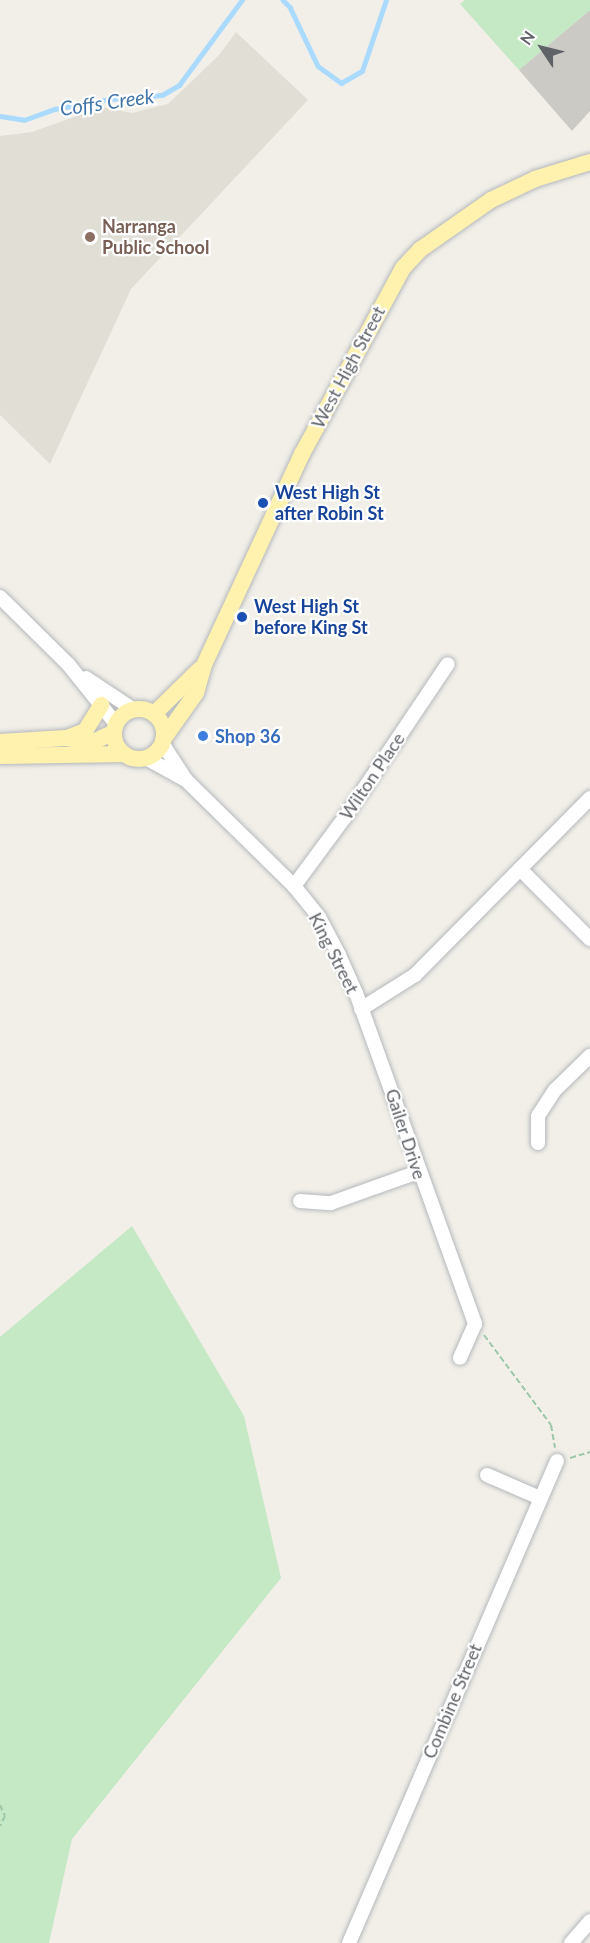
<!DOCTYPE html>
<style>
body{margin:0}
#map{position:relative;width:590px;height:1943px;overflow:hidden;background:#f1efe8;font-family:Lato,sans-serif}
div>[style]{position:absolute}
.education>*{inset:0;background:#e1ded6}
.green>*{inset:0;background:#c5e8c5}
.stream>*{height:4.5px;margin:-2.25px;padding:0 2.25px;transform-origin:2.25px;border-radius:2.25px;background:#aadaff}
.building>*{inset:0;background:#cccac5}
.path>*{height:2px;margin-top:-1px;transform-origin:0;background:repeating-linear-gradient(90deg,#9cc7a9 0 6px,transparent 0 9px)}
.roads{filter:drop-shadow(0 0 2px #b5b8bc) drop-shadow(0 0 2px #b5b8bc)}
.minor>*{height:14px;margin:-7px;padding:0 7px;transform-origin:7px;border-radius:7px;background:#fff}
.major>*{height:16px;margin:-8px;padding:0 8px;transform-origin:8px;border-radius:8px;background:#fff2af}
.major>.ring{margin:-8px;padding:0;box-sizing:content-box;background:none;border:16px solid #fff2af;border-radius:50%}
.dots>*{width:16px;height:16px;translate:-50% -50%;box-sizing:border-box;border:3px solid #fff;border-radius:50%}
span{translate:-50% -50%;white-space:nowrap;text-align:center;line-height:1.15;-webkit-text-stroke:4.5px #fff;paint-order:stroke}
.education-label{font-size:18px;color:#785e54;font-weight:700}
.left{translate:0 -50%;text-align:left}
.street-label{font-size:18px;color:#5f6368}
.transit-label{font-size:18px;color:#164399;font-weight:700}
.shop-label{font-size:18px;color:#366cbe;font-weight:700}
.water-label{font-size:20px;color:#4174aa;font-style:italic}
.north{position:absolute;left:512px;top:18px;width:60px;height:60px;-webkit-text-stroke:4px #fff;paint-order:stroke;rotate:305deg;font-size:16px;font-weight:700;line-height:24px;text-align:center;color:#5f6368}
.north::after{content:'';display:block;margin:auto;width:21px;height:27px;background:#5f6368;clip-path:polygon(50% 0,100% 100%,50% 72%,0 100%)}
</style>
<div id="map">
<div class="education">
<i style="clip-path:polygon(236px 32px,308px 100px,131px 289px,50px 464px,0 415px,0 136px,32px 132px,102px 107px,132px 113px,168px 104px,219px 55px)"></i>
</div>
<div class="green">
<i style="clip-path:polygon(465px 0,590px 0,590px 10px,519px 70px,460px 4px)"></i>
<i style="clip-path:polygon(132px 1226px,244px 1416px,281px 1578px,72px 1839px,49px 1943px,0 1943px,0 1337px)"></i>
</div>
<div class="stream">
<i style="left:283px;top:0;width:10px;rotate:45deg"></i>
<i style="left:290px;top:7px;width:65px;rotate:64.6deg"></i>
<i style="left:318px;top:66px;width:29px;rotate:36deg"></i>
<i style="left:341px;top:83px;width:24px;rotate:-30deg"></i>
<i style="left:362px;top:71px;width:75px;rotate:-71.3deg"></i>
<i style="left:0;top:116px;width:24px;rotate:9deg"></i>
<i style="left:24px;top:120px;width:33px;rotate:-20deg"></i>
<i style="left:55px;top:109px;width:55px;rotate:-10.5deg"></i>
<i style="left:109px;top:99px;width:53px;rotate:-4.3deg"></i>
<i style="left:162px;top:95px;width:20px;rotate:-30deg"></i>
<i style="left:179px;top:85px;width:106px;rotate:-53.5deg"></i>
</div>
<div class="building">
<i style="clip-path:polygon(590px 10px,590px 111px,572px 131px,519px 70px)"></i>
</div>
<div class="path">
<i style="left:484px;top:1335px;width:112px;rotate:53.3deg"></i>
<i style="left:551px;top:1425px;width:23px;rotate:80deg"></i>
<i style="left:570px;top:1458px;width:21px;rotate:-17deg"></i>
<i style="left:0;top:1805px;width:12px;rotate:66deg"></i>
<i style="left:5px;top:1816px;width:11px;rotate:117deg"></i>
</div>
<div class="roads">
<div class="minor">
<i style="left:0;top:597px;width:95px;rotate:44.6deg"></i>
<i style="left:68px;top:664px;width:77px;rotate:51.3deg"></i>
<i style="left:86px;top:678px;width:58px;rotate:33.7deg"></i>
<i style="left:162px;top:743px;width:44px;rotate:57deg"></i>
<i style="left:186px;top:780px;width:151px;rotate:44.5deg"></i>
<i style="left:294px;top:886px;width:40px;rotate:51deg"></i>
<i style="left:319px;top:917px;width:43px;rotate:62.2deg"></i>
<i style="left:339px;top:955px;width:42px;rotate:65.9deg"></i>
<i style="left:356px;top:993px;width:352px;rotate:70.2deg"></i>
<i style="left:475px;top:1324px;width:37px;rotate:114deg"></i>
<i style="left:146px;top:758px;width:43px;rotate:28.9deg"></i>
<i style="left:520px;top:869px;width:99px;rotate:45deg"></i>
<i style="left:294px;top:886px;width:86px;rotate:-53.5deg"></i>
<i style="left:345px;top:817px;width:184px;rotate:-56.1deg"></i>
<i style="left:361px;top:1009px;width:64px;rotate:-32.2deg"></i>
<i style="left:415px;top:975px;width:249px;rotate:-45.3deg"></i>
<i style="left:538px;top:1143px;width:27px;rotate:-90deg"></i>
<i style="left:538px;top:1116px;width:31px;rotate:-57deg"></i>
<i style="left:555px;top:1090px;width:49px;rotate:-44.2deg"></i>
<i style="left:300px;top:1201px;width:31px;rotate:4deg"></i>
<i style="left:331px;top:1203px;width:92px;rotate:-19.6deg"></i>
<i style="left:487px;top:1475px;width:58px;rotate:23.5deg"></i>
<i style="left:349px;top:1943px;width:525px;rotate:-66.66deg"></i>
<i style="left:571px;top:1943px;width:29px;rotate:-49deg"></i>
</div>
<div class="major">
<i class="ring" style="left:114px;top:709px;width:34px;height:34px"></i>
<i style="left:154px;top:714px;width:64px;rotate:-44.4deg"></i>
<i style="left:67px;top:738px;width:19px;rotate:-21deg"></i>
<i style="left:85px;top:731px;width:31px;rotate:-58deg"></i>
<i style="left:164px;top:738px;width:55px;rotate:-54.6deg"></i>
<i style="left:196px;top:693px;width:29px;rotate:-74deg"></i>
<i style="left:204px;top:665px;width:233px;rotate:-65.1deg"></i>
<i style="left:302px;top:454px;width:212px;rotate:-61.5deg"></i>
<i style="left:403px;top:268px;width:26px;rotate:-47deg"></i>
<i style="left:421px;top:249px;width:85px;rotate:-35deg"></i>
<i style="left:491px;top:200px;width:49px;rotate:-25.5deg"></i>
<i style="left:535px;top:179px;width:58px;rotate:-17.2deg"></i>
<i style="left:0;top:742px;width:66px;rotate:-3.5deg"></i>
<i style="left:66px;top:738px;width:27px;rotate:8deg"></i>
<i style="left:93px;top:742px;width:23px;rotate:-25deg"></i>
<i style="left:0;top:756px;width:124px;rotate:-0.9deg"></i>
</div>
</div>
<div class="dots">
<i style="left:90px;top:237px;background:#8d6e63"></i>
<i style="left:263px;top:503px;background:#1a4fb4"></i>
<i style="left:242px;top:617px;background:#1a4fb4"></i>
<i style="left:203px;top:736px;background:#3f7fe0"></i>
</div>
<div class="education-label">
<span class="left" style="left:102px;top:237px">Narranga<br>Public School</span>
</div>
<div class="street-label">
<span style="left:348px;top:367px;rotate:-62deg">West High Street</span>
<span style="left:372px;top:776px;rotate:-56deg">Wilton Place</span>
<span style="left:334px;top:953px;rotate:63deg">King Street</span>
<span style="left:406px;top:1134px;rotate:72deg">Gailer Drive</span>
<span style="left:452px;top:1701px;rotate:-67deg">Combine Street</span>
</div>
<div class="transit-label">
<span class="left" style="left:275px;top:503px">West High St<br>after Robin St</span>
<span class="left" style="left:254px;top:617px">West High St<br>before King St</span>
</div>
<div class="shop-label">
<span class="left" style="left:215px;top:736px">Shop 36</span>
</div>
<div class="water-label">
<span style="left:107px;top:102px;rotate:-8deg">Coffs Creek</span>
</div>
<div class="north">N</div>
</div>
